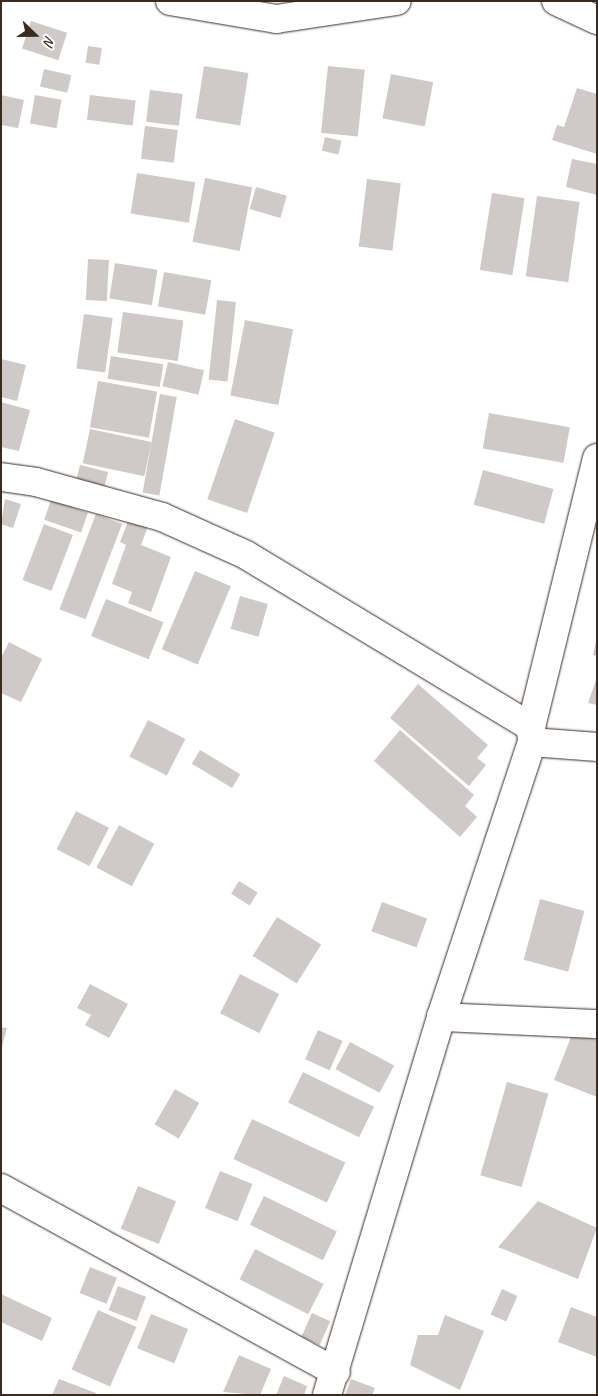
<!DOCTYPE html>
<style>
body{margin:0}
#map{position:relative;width:598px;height:1396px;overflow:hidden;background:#fff;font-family:Caveat,sans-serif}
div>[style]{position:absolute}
.building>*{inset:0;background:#cfcac7;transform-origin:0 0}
.roads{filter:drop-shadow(0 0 1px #3b2a1e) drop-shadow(0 0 1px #3b2a1e)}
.minor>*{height:28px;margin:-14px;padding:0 14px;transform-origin:14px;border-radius:14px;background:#fff}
span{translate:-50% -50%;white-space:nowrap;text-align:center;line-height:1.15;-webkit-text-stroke:4px #fff;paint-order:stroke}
.frame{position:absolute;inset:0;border:2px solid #3b2a1e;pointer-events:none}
.north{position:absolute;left:10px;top:10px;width:50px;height:50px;-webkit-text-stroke:4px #fff;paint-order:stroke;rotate:112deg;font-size:14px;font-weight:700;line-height:20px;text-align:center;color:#3b2a1e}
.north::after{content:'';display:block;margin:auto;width:18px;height:22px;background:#3b2a1e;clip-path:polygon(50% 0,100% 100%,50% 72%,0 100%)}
</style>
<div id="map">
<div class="building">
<i style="left:31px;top:21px;width:38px;height:29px;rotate:18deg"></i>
<i style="left:88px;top:46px;width:14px;height:17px;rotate:8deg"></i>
<i style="left:204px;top:66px;width:45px;height:53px;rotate:9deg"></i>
<i style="left:328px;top:66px;width:37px;height:67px;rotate:6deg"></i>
<i style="left:44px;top:69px;width:28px;height:18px;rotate:13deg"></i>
<i style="left:391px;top:74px;width:43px;height:45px;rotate:11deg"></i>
<i style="clip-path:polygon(577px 88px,597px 94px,597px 154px,552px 140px,557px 125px,564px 127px)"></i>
<i style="left:150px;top:90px;width:33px;height:32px;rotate:7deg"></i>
<i style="clip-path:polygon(1px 95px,24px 100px,18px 128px,1px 125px)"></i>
<i style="left:35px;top:95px;width:27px;height:29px;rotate:10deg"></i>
<i style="left:90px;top:95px;width:46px;height:25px;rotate:7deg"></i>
<i style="left:145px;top:126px;width:33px;height:33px;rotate:7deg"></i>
<i style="left:325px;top:137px;width:17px;height:14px;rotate:13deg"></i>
<i style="clip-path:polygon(572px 159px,597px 164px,597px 195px,566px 187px)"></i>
<i style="left:137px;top:173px;width:59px;height:41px;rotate:9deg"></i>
<i style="left:205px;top:178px;width:48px;height:65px;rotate:11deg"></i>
<i style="left:367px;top:179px;width:34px;height:68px;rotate:7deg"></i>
<i style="left:256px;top:187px;width:32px;height:23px;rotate:16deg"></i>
<i style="left:492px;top:193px;width:33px;height:78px;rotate:9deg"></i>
<i style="left:537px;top:196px;width:43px;height:81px;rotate:8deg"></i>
<i style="left:88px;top:259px;width:21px;height:41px;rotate:3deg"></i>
<i style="left:115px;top:263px;width:43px;height:36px;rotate:9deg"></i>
<i style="left:164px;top:272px;width:48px;height:35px;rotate:10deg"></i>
<i style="left:217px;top:300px;width:19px;height:80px;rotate:6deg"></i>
<i style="left:123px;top:312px;width:61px;height:41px;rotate:8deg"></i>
<i style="left:84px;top:314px;width:29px;height:55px;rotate:8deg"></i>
<i style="left:245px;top:320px;width:49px;height:77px;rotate:11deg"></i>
<i style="left:111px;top:356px;width:53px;height:23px;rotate:9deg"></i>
<i style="clip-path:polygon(1px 359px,26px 365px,17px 401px,1px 397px)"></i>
<i style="left:168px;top:362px;width:37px;height:25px;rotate:13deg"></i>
<i style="left:98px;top:381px;width:60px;height:47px;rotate:10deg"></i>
<i style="left:160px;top:394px;width:17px;height:100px;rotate:10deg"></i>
<i style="clip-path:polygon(1px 402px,30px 410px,19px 451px,1px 447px)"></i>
<i style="left:489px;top:413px;width:82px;height:36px;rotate:10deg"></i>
<i style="left:235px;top:419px;width:42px;height:85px;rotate:19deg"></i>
<i style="left:90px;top:429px;width:63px;height:35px;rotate:12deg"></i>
<i style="left:80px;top:465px;width:29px;height:15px;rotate:14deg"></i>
<i style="left:483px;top:470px;width:73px;height:36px;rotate:15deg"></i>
<i style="clip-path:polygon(5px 499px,21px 504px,13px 528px,1px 524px)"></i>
<i style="left:51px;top:500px;width:39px;height:21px;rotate:19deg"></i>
<i style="left:96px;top:514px;width:28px;height:102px;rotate:21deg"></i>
<i style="clip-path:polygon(130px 516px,149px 523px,141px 545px,171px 557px,151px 612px,128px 603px,132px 592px,112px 584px,126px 545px,120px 542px)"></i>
<i style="left:44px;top:524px;width:31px;height:60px;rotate:21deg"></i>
<i style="left:195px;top:571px;width:39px;height:85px;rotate:23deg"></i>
<i style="left:240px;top:596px;width:29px;height:34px;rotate:16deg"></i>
<i style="left:106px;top:599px;width:62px;height:40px;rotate:22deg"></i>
<i style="clip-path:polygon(596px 641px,597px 641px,597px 656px,593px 655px)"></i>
<i style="clip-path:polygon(9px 642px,42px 659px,21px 702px,1px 693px,1px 658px)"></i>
<i style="clip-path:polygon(597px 677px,597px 705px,588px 703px)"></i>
<i style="clip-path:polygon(418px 684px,488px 745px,477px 758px,486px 765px,469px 786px,390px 718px)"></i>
<i style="left:148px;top:720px;width:42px;height:41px;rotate:27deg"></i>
<i style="clip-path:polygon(400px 730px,474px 795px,465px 806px,477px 817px,460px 837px,374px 761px)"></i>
<i style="left:200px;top:750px;width:47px;height:16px;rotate:31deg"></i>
<i style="left:76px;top:811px;width:37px;height:43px;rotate:27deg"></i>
<i style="left:119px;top:825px;width:40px;height:48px;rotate:28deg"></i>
<i style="left:239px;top:881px;width:22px;height:15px;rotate:32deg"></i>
<i style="left:540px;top:899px;width:46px;height:63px;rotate:15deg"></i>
<i style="left:382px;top:902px;width:48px;height:31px;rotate:20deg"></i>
<i style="left:277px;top:917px;width:52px;height:46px;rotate:32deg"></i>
<i style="left:240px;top:974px;width:44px;height:44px;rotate:27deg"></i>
<i style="clip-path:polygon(90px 984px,128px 1004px,109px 1038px,85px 1025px,91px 1015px,77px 1008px)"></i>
<i style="clip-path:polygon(1px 1027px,7px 1028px,2px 1047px,1px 1047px)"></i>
<i style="left:318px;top:1030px;width:27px;height:32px;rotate:24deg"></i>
<i style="clip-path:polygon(573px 1032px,597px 1040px,597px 1097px,554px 1080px)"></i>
<i style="left:350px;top:1042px;width:50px;height:31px;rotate:28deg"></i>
<i style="left:303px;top:1072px;width:79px;height:34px;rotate:26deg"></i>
<i style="left:507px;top:1082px;width:43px;height:97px;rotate:16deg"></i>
<i style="left:175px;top:1089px;width:28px;height:41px;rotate:30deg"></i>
<i style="left:252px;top:1119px;width:103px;height:44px;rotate:25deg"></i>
<i style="left:220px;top:1171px;width:35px;height:40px;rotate:22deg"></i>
<i style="left:138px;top:1186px;width:41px;height:46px;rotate:22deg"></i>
<i style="left:264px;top:1196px;width:81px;height:32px;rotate:26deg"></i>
<i style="clip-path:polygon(538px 1201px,597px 1228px,578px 1279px,498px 1247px)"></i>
<i style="left:255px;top:1249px;width:77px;height:34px;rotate:27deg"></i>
<i style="left:90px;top:1267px;width:29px;height:28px;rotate:22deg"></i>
<i style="left:118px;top:1286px;width:30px;height:26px;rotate:21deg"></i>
<i style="left:502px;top:1289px;width:17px;height:28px;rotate:24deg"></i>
<i style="clip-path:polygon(1px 1294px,52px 1318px,42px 1341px,1px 1322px)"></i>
<i style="clip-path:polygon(571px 1307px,597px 1317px,597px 1357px,558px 1342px)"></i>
<i style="left:98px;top:1310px;width:42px;height:65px;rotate:24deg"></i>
<i style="left:312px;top:1313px;width:20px;height:26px;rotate:24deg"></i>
<i style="left:151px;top:1314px;width:40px;height:37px;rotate:22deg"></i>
<i style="clip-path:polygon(445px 1315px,484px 1331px,460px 1390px,410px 1365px,418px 1335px,438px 1335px)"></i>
<i style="clip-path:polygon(239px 1355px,271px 1369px,260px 1395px,223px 1392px)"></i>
<i style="clip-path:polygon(284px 1376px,307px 1386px,304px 1395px,276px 1395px)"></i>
<i style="clip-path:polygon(59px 1379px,96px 1393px,95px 1395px,52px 1395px)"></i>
<i style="clip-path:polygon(351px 1379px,375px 1388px,372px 1395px,345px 1395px)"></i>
</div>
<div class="roads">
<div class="minor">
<i style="left:170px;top:1px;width:108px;rotate:9.6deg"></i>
<i style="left:276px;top:19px;width:122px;rotate:-8.5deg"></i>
<i style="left:556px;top:1px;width:45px;rotate:24.9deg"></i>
<i style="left:1px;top:477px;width:35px;rotate:8deg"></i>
<i style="left:36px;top:482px;width:131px;rotate:15.5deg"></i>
<i style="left:162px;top:517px;width:92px;rotate:24.3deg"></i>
<i style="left:246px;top:555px;width:333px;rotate:31.1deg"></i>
<i style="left:532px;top:742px;width:65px;rotate:4.4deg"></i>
<i style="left:441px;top:1017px;width:156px;rotate:2.6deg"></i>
<i style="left:1px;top:1188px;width:382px;rotate:28.8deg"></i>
<i style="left:327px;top:1395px;width:395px;rotate:-73.2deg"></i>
<i style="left:441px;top:1017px;width:290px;rotate:-71.7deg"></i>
<i style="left:532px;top:742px;width:15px;rotate:-94deg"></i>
<i style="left:531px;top:727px;width:277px;rotate:-76.2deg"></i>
</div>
</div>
<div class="frame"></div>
<div class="north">N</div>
</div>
